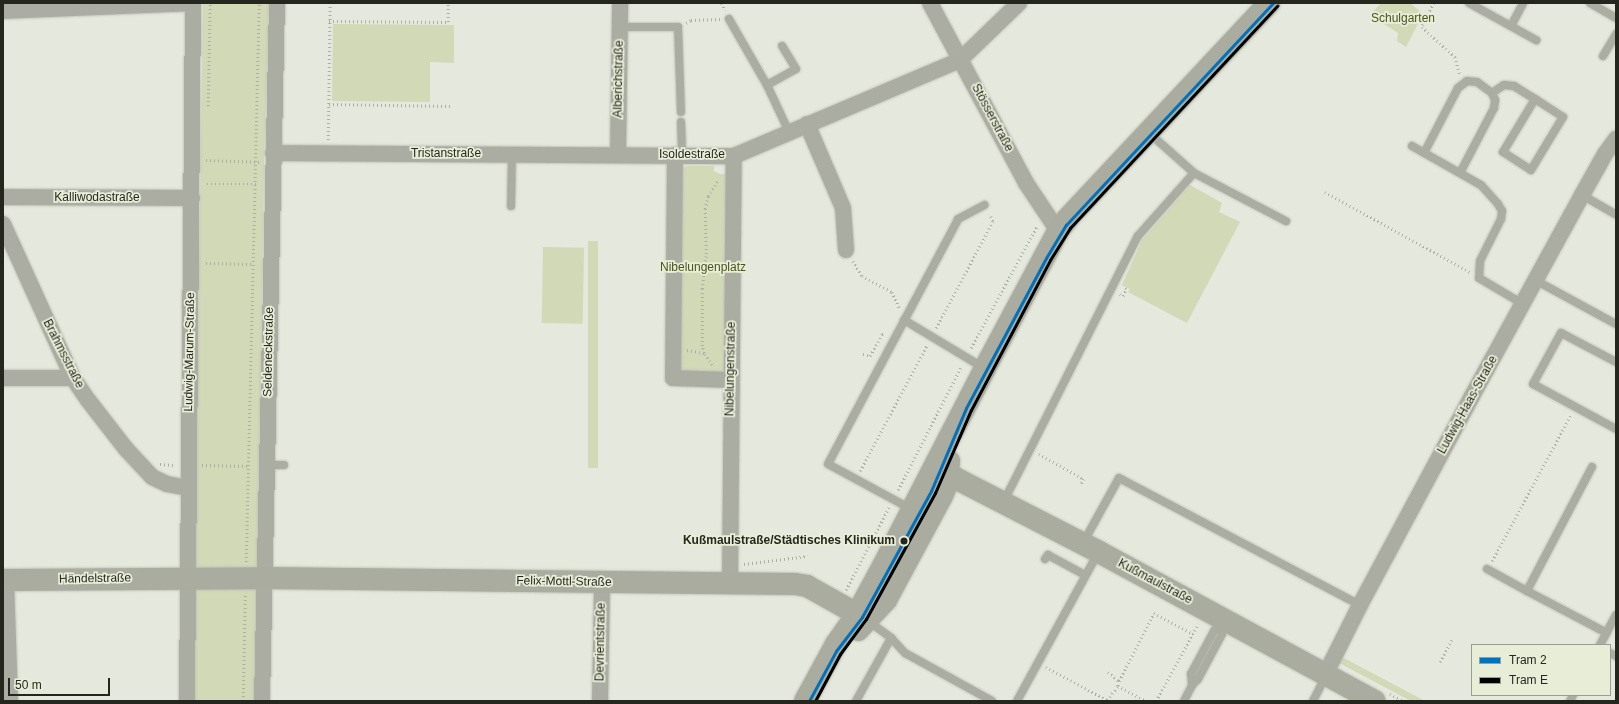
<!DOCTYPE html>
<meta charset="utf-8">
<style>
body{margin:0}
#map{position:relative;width:1619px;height:704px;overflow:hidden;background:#e5e8dc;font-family:Arial,sans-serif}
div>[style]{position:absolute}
.green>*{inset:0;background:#d1d9b7;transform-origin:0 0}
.path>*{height:2.5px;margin-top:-1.25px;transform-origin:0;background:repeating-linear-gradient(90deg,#acaea5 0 1px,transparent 0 4px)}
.roads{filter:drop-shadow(0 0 1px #c2c4bb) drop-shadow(0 0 1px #c2c4bb)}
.lane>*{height:8px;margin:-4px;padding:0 4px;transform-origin:4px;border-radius:4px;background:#abada3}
.street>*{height:16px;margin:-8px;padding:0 8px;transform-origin:8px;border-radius:8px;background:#abada3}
.secondary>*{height:22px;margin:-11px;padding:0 11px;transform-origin:11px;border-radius:11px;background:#aaaca0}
.tram-1>*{height:3px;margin:-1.5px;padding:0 1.5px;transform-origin:1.5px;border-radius:1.5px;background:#0071bc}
.tram-2>*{height:3px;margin:-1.5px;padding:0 1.5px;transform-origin:1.5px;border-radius:1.5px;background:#000}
.dots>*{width:11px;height:11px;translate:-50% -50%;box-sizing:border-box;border:2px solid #e8edd7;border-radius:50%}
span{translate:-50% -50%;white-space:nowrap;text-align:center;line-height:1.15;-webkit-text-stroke:3.5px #e8edd7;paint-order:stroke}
.park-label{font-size:12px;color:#4a541f}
.street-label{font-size:12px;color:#25271f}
.stop-label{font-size:12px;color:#25271f;font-weight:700}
.right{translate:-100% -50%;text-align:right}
.frame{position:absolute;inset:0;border:4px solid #25271f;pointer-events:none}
.legend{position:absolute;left:1471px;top:644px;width:140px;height:52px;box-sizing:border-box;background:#e8edd7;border:1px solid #9a9e8d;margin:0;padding:5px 7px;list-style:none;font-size:12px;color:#25271f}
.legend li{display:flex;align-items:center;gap:8px;height:20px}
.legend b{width:20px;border:1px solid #9a9e8d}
.scale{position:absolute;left:8px;top:678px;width:102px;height:18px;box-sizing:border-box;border:2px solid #25271f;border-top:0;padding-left:5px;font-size:12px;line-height:14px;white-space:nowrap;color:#25271f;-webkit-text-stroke:3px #e8edd7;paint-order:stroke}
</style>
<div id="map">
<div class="green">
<i style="clip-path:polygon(205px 3px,269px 3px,264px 163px,255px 701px,193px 701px,203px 4px)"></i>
<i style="clip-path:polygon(1381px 3px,1410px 3px,1423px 14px,1406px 47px,1397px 41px,1398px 33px,1370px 15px)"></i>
<i style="clip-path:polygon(333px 24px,454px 25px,454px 63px,430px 62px,430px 102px,332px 101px)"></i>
<i style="clip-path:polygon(687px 166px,714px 166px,714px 171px,720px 174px,728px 174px,726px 366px,723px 372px,685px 373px,680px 369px,683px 168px)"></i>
<i style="clip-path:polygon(1190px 185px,1222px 203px,1219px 212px,1240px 222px,1187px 323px,1128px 292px,1130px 289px,1122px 285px,1142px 240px)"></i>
<i style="left:588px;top:241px;width:10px;height:227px"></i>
<i style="left:543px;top:247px;width:41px;height:76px;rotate:1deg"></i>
<i style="clip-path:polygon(1342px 657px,1425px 701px,1411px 701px,1339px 663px)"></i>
</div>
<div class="path">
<i style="left:722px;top:3px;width:8px;rotate:67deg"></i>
<i style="left:1434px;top:3px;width:27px;rotate:117deg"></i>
<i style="left:1422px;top:27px;width:45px;rotate:42.3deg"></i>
<i style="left:1455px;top:57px;width:18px;rotate:74deg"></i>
<i style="left:329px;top:21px;width:119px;rotate:0.5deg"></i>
<i style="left:448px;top:22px;width:19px;rotate:-90deg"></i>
<i style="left:686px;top:23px;width:6px;rotate:-31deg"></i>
<i style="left:691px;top:20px;width:29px;rotate:-2deg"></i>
<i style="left:329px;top:104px;width:122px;rotate:0.9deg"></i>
<i style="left:208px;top:106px;width:103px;rotate:-88.9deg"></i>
<i style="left:328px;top:140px;width:137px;rotate:-89.2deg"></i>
<i style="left:206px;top:160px;width:54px;rotate:2.1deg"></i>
<i style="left:207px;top:184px;width:49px"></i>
<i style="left:1325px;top:192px;width:166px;rotate:28.9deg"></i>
<i style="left:853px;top:261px;width:17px;rotate:59deg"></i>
<i style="left:862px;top:276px;width:34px;rotate:28deg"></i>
<i style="left:892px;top:292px;width:17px;rotate:65deg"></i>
<i style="left:206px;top:263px;width:48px;rotate:1.2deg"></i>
<i style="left:1120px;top:294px;width:4px;rotate:34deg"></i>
<i style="left:1123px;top:296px;width:8px;rotate:-67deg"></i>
<i style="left:1126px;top:289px;width:4px;rotate:-146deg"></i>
<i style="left:936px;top:328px;width:121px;rotate:-62deg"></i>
<i style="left:993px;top:221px;width:8px;rotate:-120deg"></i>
<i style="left:971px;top:348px;width:139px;rotate:-61.6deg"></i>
<i style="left:687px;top:350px;width:17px;rotate:10deg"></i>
<i style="left:863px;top:354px;width:7px;rotate:16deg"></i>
<i style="left:870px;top:356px;width:25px;rotate:-61deg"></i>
<i style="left:882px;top:334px;width:3px;rotate:-18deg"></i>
<i style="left:712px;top:365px;width:14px;rotate:-124deg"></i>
<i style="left:704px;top:353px;width:7px;rotate:-106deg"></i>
<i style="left:702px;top:346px;width:57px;rotate:-90deg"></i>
<i style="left:702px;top:289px;width:35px;rotate:-83deg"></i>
<i style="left:706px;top:254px;width:45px;rotate:-91.3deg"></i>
<i style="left:705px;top:209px;width:13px;rotate:-77deg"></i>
<i style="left:708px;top:196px;width:20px;rotate:-57deg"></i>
<i style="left:1039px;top:454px;width:51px;rotate:29.1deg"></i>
<i style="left:1084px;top:479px;width:7px;rotate:117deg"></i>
<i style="left:160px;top:464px;width:15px;rotate:4deg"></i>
<i style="left:202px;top:465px;width:47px;rotate:1.2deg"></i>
<i style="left:860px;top:471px;width:143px;rotate:-62deg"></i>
<i style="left:898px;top:490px;width:138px;rotate:-62.9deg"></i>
<i style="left:1492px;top:561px;width:165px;rotate:-61.7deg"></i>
<i style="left:246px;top:562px;width:559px;rotate:-88.67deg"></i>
<i style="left:744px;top:564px;width:64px;rotate:-7.2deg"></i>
<i style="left:846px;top:590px;width:93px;rotate:-62.6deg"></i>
<i style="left:1440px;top:662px;width:26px;rotate:-62deg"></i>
<i style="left:1046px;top:667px;width:69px;rotate:28.4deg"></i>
<i style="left:1107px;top:700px;width:18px;rotate:-52deg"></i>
<i style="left:1108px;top:672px;width:14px;rotate:39deg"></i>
<i style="left:1119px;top:681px;width:5px;rotate:101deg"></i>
<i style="left:1118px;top:686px;width:32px;rotate:28deg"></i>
<i style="left:1119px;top:681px;width:76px;rotate:-62.8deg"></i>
<i style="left:1154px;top:613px;width:44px;rotate:28.3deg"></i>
<i style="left:1390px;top:694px;width:15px;rotate:28deg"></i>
<i style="left:243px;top:701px;width:106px;rotate:-88.9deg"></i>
<i style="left:1156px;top:701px;width:88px;rotate:-61.4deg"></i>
</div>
<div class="roads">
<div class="lane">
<i style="left:1469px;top:3px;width:77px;rotate:28.9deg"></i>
<i style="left:1590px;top:3px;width:30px;rotate:30deg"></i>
<i style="left:729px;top:19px;width:76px;rotate:60.1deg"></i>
<i style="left:767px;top:85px;width:52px;rotate:64.9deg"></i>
<i style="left:1511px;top:26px;width:26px;rotate:-62deg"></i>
<i style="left:620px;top:27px;width:58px"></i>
<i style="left:678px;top:27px;width:85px;rotate:88deg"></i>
<i style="left:1603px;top:56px;width:26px;rotate:-59deg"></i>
<i style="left:767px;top:85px;width:33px;rotate:-29deg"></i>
<i style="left:796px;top:69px;width:27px;rotate:-121deg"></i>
<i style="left:1492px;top:93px;width:14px;rotate:-34deg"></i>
<i style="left:1504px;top:85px;width:10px;rotate:6deg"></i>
<i style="left:1514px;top:86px;width:25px;rotate:32deg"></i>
<i style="left:1535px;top:99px;width:62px;rotate:121.1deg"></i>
<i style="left:1503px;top:152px;width:33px;rotate:33deg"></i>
<i style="left:1531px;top:170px;width:62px;rotate:-58.9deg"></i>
<i style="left:1563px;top:117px;width:33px;rotate:-147deg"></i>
<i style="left:681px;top:122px;width:33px;rotate:88deg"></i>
<i style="left:1157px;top:140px;width:50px;rotate:41.7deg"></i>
<i style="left:1194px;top:173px;width:104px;rotate:27.6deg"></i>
<i style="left:1412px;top:146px;width:79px;rotate:29.5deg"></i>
<i style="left:1481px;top:185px;width:25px;rotate:48deg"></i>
<i style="left:1498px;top:204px;width:8px;rotate:60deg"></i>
<i style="left:1502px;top:211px;width:8px;rotate:97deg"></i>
<i style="left:1501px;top:219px;width:47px;rotate:116.6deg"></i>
<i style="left:1480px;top:261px;width:17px;rotate:93deg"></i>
<i style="left:1479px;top:278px;width:51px;rotate:30.6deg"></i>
<i style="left:1424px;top:153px;width:73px;rotate:-62.4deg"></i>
<i style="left:1458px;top:88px;width:11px;rotate:-38deg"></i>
<i style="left:1467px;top:81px;width:10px;rotate:6deg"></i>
<i style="left:1477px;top:82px;width:19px;rotate:36deg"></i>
<i style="left:1492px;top:93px;width:8px;rotate:67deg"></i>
<i style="left:1495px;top:100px;width:8px;rotate:97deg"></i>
<i style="left:1494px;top:108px;width:73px;rotate:117.6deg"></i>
<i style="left:1582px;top:195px;width:39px;rotate:30deg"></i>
<i style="left:511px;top:206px;width:52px;rotate:-88.9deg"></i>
<i style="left:1535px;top:280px;width:92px;rotate:28.5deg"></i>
<i style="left:904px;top:320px;width:93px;rotate:31deg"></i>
<i style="left:1616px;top:362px;width:62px;rotate:-152.2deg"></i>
<i style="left:1561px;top:333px;width:58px;rotate:118.8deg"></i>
<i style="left:1533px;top:384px;width:94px;rotate:28.5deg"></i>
<i style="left:267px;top:465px;width:17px"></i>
<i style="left:1592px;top:467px;width:140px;rotate:117.7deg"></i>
<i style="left:1527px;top:591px;width:90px;rotate:27.7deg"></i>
<i style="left:1004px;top:501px;width:297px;rotate:-63.2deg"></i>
<i style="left:1138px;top:236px;width:84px;rotate:-48.4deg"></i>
<i style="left:911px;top:509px;width:94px;rotate:-151.5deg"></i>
<i style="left:828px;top:464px;width:277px;rotate:-62deg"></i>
<i style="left:958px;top:219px;width:30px;rotate:-28deg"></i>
<i style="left:1083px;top:543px;width:74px;rotate:-61deg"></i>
<i style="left:1119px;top:478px;width:272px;rotate:27.8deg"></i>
<i style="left:1045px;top:559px;width:5px;rotate:-53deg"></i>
<i style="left:1048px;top:555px;width:42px;rotate:28.4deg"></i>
<i style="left:1487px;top:569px;width:46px;rotate:28.8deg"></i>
<i style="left:868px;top:621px;width:29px;rotate:36deg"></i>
<i style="left:891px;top:638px;width:21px;rotate:47deg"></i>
<i style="left:905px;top:653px;width:99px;rotate:28.9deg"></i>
<i style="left:1600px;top:645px;width:34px;rotate:-62deg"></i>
<i style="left:1610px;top:653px;width:7px;rotate:27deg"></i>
<i style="left:1192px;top:685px;width:11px;rotate:-95deg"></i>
<i style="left:1191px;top:674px;width:49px;rotate:-61.9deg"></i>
<i style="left:1214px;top:631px;width:15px;rotate:-48deg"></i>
<i style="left:856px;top:701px;width:72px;rotate:-60.9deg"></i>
<i style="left:1017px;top:701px;width:169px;rotate:-61.3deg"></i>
<i style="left:1184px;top:701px;width:18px;rotate:-63deg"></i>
<i style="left:1192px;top:685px;width:8px;rotate:-45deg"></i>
<i style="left:1198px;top:679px;width:51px;rotate:-61.9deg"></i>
<i style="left:1222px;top:634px;width:12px;rotate:-81deg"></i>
<i style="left:1313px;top:701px;width:28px;rotate:-63deg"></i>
<i style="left:1570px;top:701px;width:7px;rotate:-63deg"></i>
</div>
<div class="street">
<i style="left:930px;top:3px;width:204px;rotate:61.9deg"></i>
<i style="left:1026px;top:183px;width:58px;rotate:56.3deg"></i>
<i style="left:3px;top:11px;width:190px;rotate:-2.4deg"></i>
<i style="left:807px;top:124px;width:91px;rotate:66.8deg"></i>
<i style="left:843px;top:208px;width:42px;rotate:85.9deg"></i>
<i style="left:273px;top:153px;width:461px;rotate:0.4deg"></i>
<i style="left:734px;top:156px;width:246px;rotate:-23deg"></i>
<i style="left:960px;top:60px;width:82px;rotate:-44deg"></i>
<i style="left:618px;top:155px;width:152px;rotate:-89.2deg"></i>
<i style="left:675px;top:155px;width:223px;rotate:90.5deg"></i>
<i style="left:673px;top:378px;width:58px;rotate:2deg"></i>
<i style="left:3px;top:197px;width:189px;rotate:0.3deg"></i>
<i style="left:3px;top:224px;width:169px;rotate:65.6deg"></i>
<i style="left:73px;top:378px;width:27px;rotate:56deg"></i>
<i style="left:88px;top:400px;width:62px;rotate:52.2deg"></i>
<i style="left:126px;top:449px;width:38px;rotate:47deg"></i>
<i style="left:152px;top:477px;width:17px;rotate:25deg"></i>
<i style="left:167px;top:484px;width:21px;rotate:11deg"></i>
<i style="left:3px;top:378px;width:70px"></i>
<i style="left:6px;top:580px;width:121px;rotate:88.1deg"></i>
<i style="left:730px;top:583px;width:427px;rotate:-89.5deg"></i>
<i style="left:1325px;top:675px;width:78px;rotate:-63.4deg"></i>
<i style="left:1360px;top:605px;width:237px;rotate:-61.8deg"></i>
<i style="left:1472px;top:396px;width:229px;rotate:-61.3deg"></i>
<i style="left:1582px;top:195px;width:47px;rotate:-60.7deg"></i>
<i style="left:1605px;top:154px;width:19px;rotate:-54deg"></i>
<i style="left:187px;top:701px;width:698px;rotate:-89.51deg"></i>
<i style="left:262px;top:701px;width:698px;rotate:-88.77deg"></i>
<i style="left:600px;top:701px;width:118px;rotate:-89deg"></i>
</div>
<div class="secondary">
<i style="left:934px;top:470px;width:25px;rotate:21deg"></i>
<i style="left:957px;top:479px;width:160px;rotate:27.2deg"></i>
<i style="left:1099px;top:552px;width:313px;rotate:28.4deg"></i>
<i style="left:3px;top:580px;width:261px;rotate:-0.4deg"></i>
<i style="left:264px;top:578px;width:531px;rotate:0.65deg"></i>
<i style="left:795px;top:584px;width:12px;rotate:9deg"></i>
<i style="left:807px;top:586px;width:57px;rotate:29.2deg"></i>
<i style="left:858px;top:630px;width:41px;rotate:-47deg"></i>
<i style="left:886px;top:600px;width:118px;rotate:-61.7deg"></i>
<i style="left:942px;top:496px;width:13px;rotate:-67deg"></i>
<i style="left:947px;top:484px;width:23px;rotate:-85deg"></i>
<i style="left:805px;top:701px;width:65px;rotate:-61.5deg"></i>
<i style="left:836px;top:644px;width:37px;rotate:-55deg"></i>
<i style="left:857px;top:614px;width:55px;rotate:-61.6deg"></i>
<i style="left:883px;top:566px;width:223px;rotate:-62.7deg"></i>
<i style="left:985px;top:368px;width:155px;rotate:-61.9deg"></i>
<i style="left:1058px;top:231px;width:16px;rotate:-52deg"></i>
<i style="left:1068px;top:218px;width:294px;rotate:-46.9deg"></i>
</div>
</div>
<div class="tram-1">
<i style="left:809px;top:701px;width:57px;rotate:-61.6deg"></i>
<i style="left:836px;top:651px;width:43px;rotate:-52.6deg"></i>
<i style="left:862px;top:617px;width:144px;rotate:-61.3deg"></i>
<i style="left:931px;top:491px;width:90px;rotate:-67.1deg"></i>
<i style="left:966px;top:408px;width:170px;rotate:-61.9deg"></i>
<i style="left:1046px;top:258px;width:39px;rotate:-59deg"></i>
<i style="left:1066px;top:225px;width:304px;rotate:-47deg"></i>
</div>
<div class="tram-2">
<i style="left:815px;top:701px;width:53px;rotate:-62deg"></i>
<i style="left:840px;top:654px;width:44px;rotate:-53.4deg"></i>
<i style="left:866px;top:619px;width:144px;rotate:-61.3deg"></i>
<i style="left:935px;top:493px;width:90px;rotate:-66.6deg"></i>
<i style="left:971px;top:410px;width:170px;rotate:-62.2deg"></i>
<i style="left:1050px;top:260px;width:38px;rotate:-58deg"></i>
<i style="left:1070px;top:228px;width:304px;rotate:-47deg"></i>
</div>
<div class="dots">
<i style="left:904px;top:541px;background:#25271f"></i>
</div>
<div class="park-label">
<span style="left:1403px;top:19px">Schulgarten</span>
<span style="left:703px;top:268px">Nibelungenplatz</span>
</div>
<div class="street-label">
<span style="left:619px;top:79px;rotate:-89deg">Alberichstraße</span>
<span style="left:992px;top:118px;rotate:62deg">Stösserstraße</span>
<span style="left:446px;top:154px">Tristanstraße</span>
<span style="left:692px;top:155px">Isoldestraße</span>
<span style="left:97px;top:198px">Kalliwodastraße</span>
<span style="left:190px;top:352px;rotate:-89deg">Ludwig-Marum-Straße</span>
<span style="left:269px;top:352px;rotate:-89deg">Seldeneckstraße</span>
<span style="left:63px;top:354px;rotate:63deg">Brahmsstraße</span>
<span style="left:731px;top:369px;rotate:-89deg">Nibelungenstraße</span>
<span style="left:1468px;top:405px;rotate:-61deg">Ludwig-Haas-Straße</span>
<span style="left:95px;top:579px;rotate:-1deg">Händelstraße</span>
<span style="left:564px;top:582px;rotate:1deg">Felix-Mottl-Straße</span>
<span style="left:1155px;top:582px;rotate:28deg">Kußmaulstraße</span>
<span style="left:601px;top:642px;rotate:-89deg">Devrientstraße</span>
</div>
<div class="stop-label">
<span class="right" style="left:895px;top:541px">Kußmaulstraße/Städtisches Klinikum</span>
</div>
<div class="frame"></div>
<ul class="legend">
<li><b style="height:5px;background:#0071bc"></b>Tram 2</li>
<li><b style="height:5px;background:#000"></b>Tram E</li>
</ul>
<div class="scale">50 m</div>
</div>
